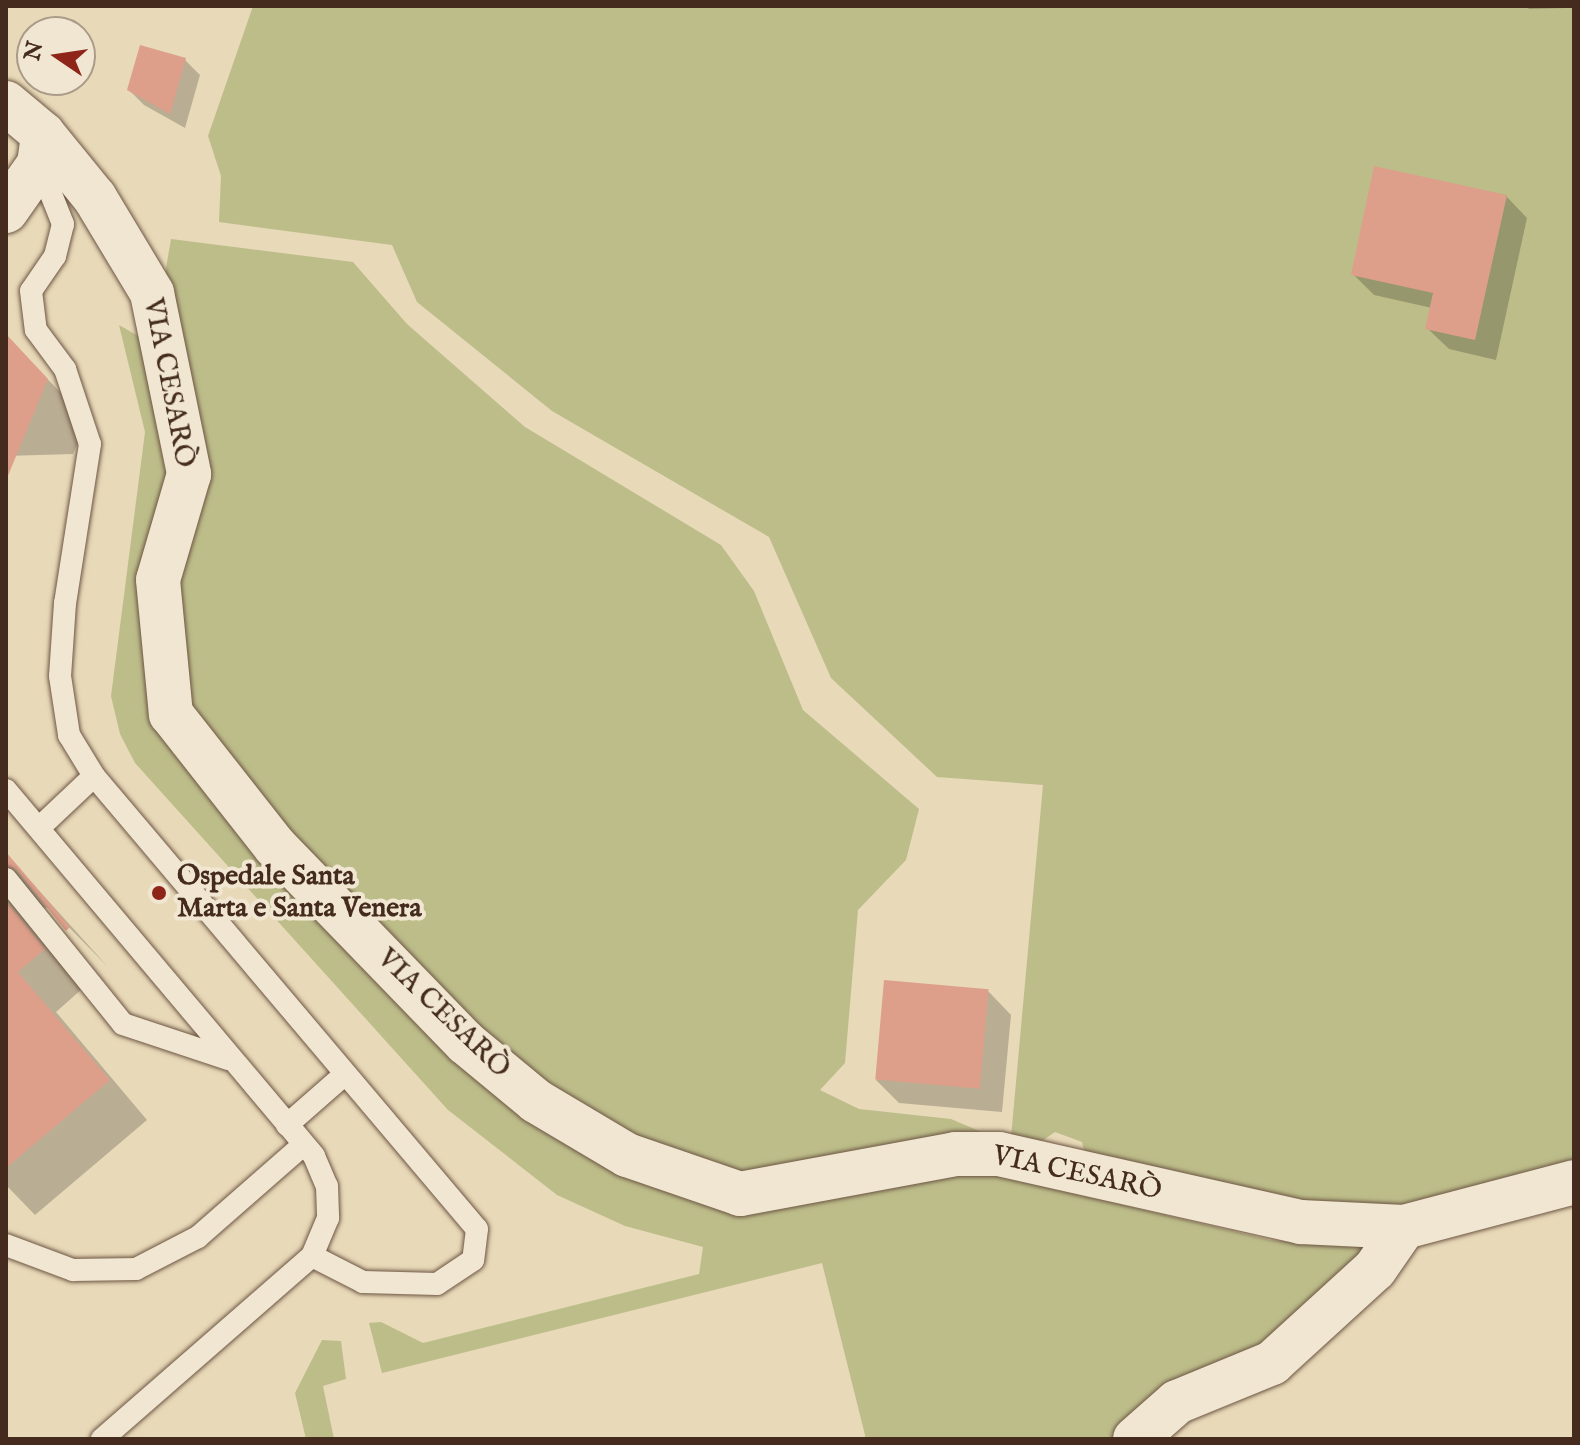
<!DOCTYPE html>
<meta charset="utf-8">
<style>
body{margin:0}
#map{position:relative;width:1580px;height:1445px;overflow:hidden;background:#e8d9b8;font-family:"IM FELL English",serif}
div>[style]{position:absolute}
.green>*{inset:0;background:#bdbd8a}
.shadow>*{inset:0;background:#0003}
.building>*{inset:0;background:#dd9f8a;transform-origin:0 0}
.roads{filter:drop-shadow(0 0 2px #6d5644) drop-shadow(0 0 2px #6d5644)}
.service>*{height:22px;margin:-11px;padding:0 11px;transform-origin:11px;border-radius:11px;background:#f0e6d1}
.minor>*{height:44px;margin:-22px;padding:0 22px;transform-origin:22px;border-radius:22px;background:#f0e6d1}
.dots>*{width:22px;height:22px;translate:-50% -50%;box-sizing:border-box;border:4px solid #f0e6d1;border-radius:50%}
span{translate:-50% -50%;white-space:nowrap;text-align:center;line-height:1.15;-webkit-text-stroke:8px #f0e6d1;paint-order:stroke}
.street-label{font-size:28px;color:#442b1d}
.poi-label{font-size:28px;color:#442b1d;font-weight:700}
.left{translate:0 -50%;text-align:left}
.frame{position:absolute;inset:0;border:8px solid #442b1d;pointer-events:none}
.north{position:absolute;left:16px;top:16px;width:80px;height:80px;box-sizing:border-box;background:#f0e6d1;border:2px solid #ab9b89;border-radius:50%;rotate:283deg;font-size:22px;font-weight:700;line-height:32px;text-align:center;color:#442b1d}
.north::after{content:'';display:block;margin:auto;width:28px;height:36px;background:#8f2418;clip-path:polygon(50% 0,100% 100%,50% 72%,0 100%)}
</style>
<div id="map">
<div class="green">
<i style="clip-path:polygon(253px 6px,1574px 6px,1574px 1169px,1387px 1211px,1304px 1209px,1086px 1159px,1082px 1142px,1055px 1132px,1039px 1143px,1011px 1137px,1043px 785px,937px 777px,831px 678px,769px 537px,552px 411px,417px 302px,392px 245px,219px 222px,221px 176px,208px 136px)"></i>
<i style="clip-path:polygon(171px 239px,353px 262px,407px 324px,525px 427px,721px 545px,754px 591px,803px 710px,919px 809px,906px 860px,858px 910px,845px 1063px,820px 1090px,859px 1109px,951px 1119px,984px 1133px,735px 1176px,627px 1135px,543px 1084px,469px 1020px,288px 830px,191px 709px,176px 584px,164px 280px)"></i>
<i style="clip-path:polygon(119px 325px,147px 341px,168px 429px,158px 715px,440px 1033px,692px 1194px,960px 1166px,1270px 1240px,1366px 1247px,1264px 1352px,1119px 1439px,866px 1439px,822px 1263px,382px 1373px,369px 1323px,381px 1322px,423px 1343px,699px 1274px,703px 1247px,625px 1226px,557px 1195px,448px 1110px,135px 763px,120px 734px,111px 696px,145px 432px)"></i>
<i style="clip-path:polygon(322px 1340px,341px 1341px,346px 1379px,323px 1386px,334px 1439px,306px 1439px,295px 1393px)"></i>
</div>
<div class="shadow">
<i style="clip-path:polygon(1526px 6px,1566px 6px,1566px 8px,1529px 9px)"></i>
<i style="clip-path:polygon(185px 60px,200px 75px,185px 128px,144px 105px,129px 90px)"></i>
<i style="clip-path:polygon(1506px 196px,1527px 218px,1496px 360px,1449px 349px,1427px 328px,1432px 308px,1374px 295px,1353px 274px)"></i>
<i style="clip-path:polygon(6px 336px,87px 420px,73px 454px,6px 456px)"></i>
<i style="clip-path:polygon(6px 854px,108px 967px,50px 908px,35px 907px,82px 989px,56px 1012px,147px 1120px,35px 1215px,6px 1185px)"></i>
<i style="clip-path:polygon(989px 992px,1011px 1015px,1002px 1112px,899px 1103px,876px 1080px)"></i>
</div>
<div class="building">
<i style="clip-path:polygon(140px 45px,186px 58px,170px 114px,127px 90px)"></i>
<i style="clip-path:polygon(1374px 166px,1507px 195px,1475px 340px,1425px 329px,1433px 293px,1351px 275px)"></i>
<i style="clip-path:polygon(6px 334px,48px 379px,7px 478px,6px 478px)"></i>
<i style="clip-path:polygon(6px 852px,70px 927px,66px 931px,17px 870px,6px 865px)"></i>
<i style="clip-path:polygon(6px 901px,45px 949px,18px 972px,110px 1080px,6px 1168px)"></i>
<i style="left:884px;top:980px;width:105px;height:100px;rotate:5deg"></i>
</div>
<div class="roads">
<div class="service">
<i style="left:39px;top:164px;width:65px;rotate:68.2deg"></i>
<i style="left:63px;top:224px;width:33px;rotate:104deg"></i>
<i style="left:55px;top:256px;width:42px;rotate:124.4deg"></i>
<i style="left:31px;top:291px;width:39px;rotate:83deg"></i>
<i style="left:36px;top:330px;width:49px;rotate:53.4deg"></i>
<i style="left:65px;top:369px;width:79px;rotate:71.6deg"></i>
<i style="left:90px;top:444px;width:161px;rotate:98.9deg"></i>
<i style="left:65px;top:603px;width:73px;rotate:93.9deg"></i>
<i style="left:60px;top:676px;width:60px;rotate:81.3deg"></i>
<i style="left:69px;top:735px;width:48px;rotate:58.6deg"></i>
<i style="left:94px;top:776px;width:593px;rotate:49.79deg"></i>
<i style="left:477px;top:1229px;width:31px;rotate:97deg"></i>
<i style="left:473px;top:1260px;width:43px;rotate:146.3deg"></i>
<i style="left:437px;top:1284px;width:74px;rotate:-178.5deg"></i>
<i style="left:363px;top:1282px;width:57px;rotate:-153deg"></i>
<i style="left:6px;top:790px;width:478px;rotate:49.9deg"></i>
<i style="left:314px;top:1156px;width:33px;rotate:67deg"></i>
<i style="left:327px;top:1186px;width:32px;rotate:88deg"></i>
<i style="left:328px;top:1218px;width:41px;rotate:112.8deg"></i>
<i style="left:312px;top:1256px;width:279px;rotate:138.9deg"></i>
<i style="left:40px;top:827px;width:74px;rotate:-43.4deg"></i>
<i style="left:6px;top:879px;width:186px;rotate:51.1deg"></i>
<i style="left:123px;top:1024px;width:111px;rotate:18.4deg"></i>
<i style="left:287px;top:1125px;width:77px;rotate:-41.3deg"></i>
<i style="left:6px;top:1245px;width:72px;rotate:20.5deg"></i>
<i style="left:73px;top:1270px;width:63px;rotate:-0.9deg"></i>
<i style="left:136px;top:1269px;width:70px;rotate:-27.3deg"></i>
<i style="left:198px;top:1237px;width:140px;rotate:-41.2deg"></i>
</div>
<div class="minor">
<i style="left:6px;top:103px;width:48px;rotate:40deg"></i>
<i style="left:43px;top:134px;width:82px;rotate:50.9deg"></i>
<i style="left:95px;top:198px;width:111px;rotate:59deg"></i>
<i style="left:152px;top:293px;width:185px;rotate:78.4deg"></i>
<i style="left:189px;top:474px;width:110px;rotate:106.3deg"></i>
<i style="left:158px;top:580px;width:135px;rotate:84.5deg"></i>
<i style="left:171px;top:714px;width:168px;rotate:51.8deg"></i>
<i style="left:275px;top:846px;width:274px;rotate:45.9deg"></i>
<i style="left:466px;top:1043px;width:91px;rotate:39.6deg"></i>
<i style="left:536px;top:1101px;width:106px;rotate:30.7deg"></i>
<i style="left:627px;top:1155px;width:120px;rotate:19deg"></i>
<i style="left:740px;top:1194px;width:219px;rotate:-10.5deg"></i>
<i style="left:955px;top:1154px;width:44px"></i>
<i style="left:999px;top:1154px;width:310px;rotate:12.7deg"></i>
<i style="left:1301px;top:1222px;width:103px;rotate:2.8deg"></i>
<i style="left:6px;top:211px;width:57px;rotate:-54.9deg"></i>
<i style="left:39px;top:164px;width:30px;rotate:-82deg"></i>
<i style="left:1135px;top:1439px;width:56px;rotate:-41.4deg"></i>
<i style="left:1177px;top:1402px;width:103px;rotate:-22.3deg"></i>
<i style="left:1272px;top:1363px;width:139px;rotate:-42.4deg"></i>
<i style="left:1375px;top:1269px;width:51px;rotate:-55.4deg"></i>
<i style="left:1404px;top:1227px;width:176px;rotate:-14.8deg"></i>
</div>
</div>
<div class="dots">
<i style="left:159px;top:893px;background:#8f2418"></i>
</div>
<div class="street-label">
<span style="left:168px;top:383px;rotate:79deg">VIA CESARÒ</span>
<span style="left:443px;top:1014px;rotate:44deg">VIA CESARÒ</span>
<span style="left:1077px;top:1174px;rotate:12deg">VIA CESARÒ</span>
</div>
<div class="poi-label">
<span class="left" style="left:177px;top:893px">Ospedale Santa<br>Marta e Santa Venera</span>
</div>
<div class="frame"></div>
<div class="north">N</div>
</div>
